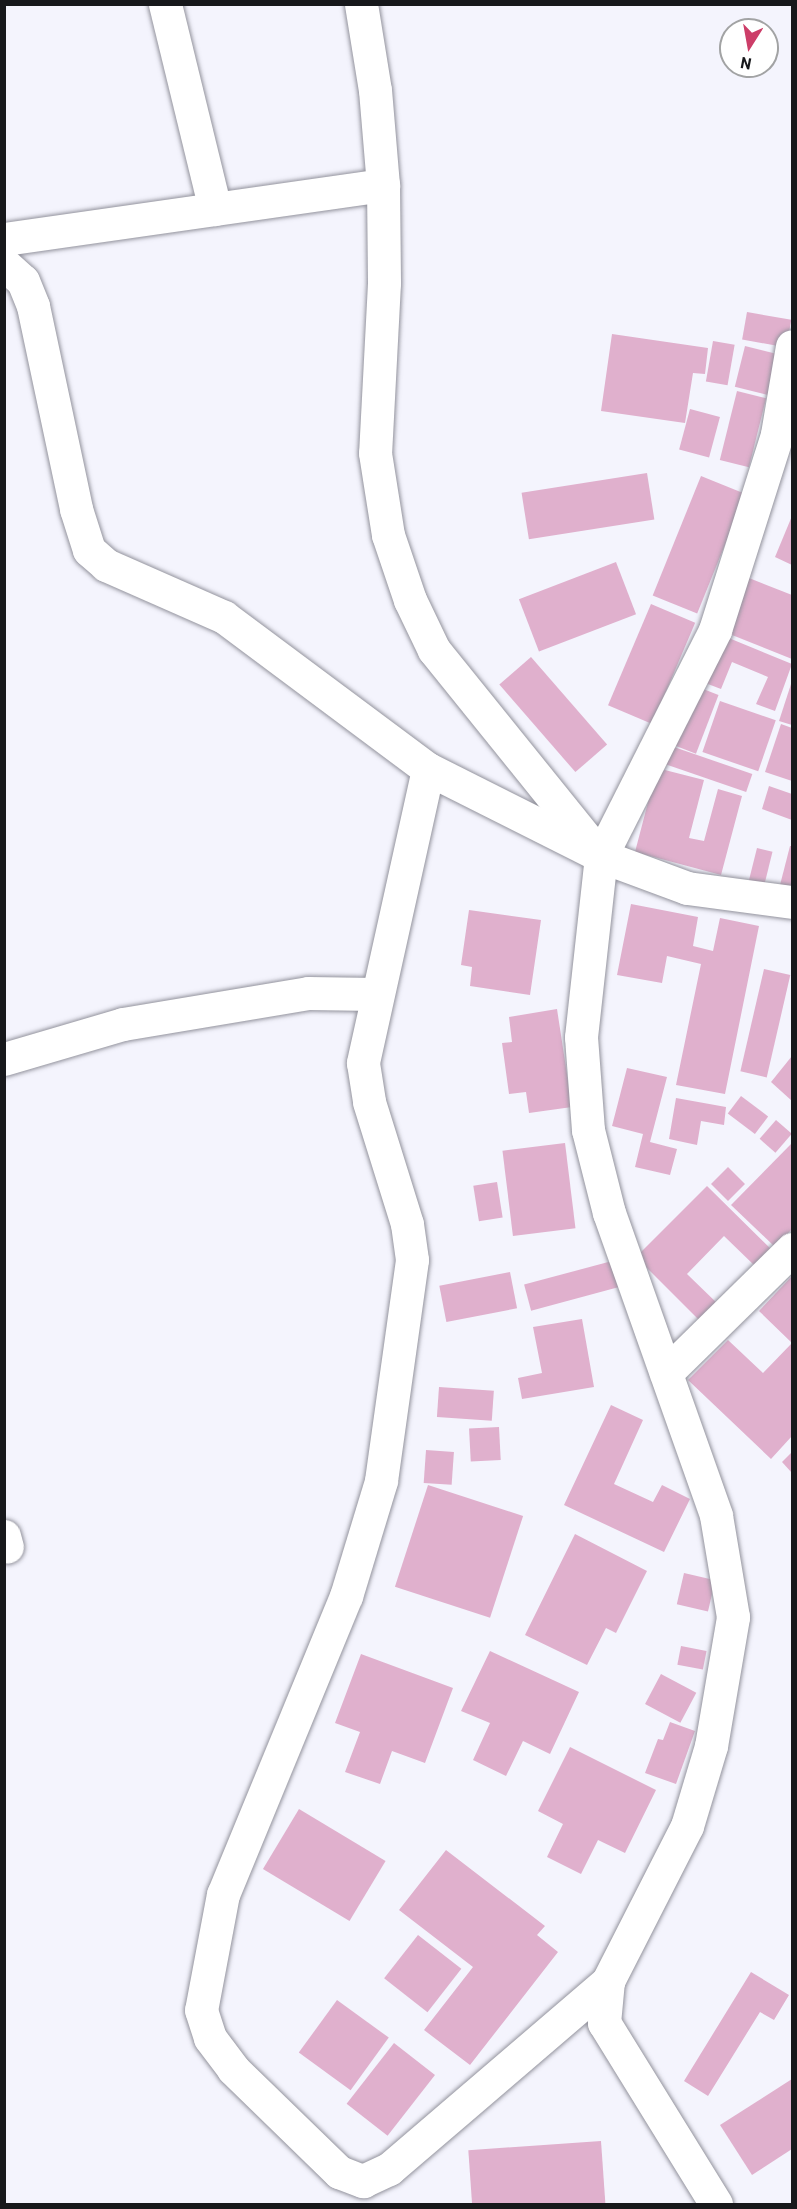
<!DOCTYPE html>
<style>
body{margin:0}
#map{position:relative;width:797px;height:2209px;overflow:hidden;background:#f4f4fd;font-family:Barlow,sans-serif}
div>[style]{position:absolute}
.building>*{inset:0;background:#e0b0cd;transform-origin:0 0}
.roads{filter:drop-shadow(0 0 2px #93939d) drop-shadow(0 0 2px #93939d)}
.minor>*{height:33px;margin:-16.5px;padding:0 16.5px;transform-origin:16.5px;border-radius:16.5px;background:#fff}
span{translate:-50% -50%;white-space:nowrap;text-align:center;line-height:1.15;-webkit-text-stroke:4.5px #fff;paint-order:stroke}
.frame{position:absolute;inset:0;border:6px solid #17181b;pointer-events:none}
.north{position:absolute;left:719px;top:18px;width:60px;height:60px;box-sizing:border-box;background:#fff;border:2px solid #a2a3a4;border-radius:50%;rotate:191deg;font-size:16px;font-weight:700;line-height:24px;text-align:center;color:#17181b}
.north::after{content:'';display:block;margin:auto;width:21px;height:27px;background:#cc3d68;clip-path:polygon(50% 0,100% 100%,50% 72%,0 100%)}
</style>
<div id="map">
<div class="building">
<i style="left:747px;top:312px;width:45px;height:28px;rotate:10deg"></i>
<i style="clip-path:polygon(612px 334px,708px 348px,705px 374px,693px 373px,685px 423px,601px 411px)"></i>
<i style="left:713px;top:341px;width:22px;height:41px;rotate:10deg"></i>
<i style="left:745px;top:346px;width:34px;height:42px;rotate:14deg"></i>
<i style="left:737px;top:391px;width:30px;height:71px;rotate:14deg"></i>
<i style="left:690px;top:409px;width:31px;height:42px;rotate:15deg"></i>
<i style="left:647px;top:473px;width:47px;height:127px;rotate:81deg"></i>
<i style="left:701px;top:476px;width:48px;height:129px;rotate:22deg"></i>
<i style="clip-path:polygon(792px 516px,792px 565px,775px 557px)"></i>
<i style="left:616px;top:562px;width:56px;height:104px;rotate:69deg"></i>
<i style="clip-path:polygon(749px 578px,792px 595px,792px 659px,727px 633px)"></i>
<i style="left:651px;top:604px;width:48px;height:110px;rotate:23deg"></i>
<i style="clip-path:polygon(719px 634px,792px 664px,775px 711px,756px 704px,768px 677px,732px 662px,721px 689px,700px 681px)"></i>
<i style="left:531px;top:657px;width:116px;height:42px;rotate:49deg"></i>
<i style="clip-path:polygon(792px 681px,792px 725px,779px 721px)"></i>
<i style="left:698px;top:687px;width:22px;height:63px;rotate:21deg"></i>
<i style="left:720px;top:701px;width:59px;height:54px;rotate:19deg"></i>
<i style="clip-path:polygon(781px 724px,792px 728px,792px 781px,765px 772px)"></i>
<i style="left:671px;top:746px;width:86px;height:19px;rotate:19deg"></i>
<i style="clip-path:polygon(657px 768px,704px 780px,689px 838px,704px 841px,718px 789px,742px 796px,721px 875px,635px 852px)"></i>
<i style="clip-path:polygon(769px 786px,792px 794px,792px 820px,762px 809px)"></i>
<i style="clip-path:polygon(790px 846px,792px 846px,792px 893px,779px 889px)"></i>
<i style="left:757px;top:848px;width:16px;height:34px;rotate:14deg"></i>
<i style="clip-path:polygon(631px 904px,698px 917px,693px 946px,713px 951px,720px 918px,759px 926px,725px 1094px,676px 1085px,701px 964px,667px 956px,662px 983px,617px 975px)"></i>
<i style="clip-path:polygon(469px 910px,541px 920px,530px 995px,470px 986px,472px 967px,461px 965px)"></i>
<i style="left:764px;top:969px;width:27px;height:105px;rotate:13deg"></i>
<i style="clip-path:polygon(557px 1009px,572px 1107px,529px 1113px,526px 1092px,509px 1094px,502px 1043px,512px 1042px,509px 1017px)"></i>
<i style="clip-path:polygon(792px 1056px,792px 1101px,771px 1082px)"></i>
<i style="clip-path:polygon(627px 1068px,667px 1077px,650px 1142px,677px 1149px,670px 1175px,635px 1167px,643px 1134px,612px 1126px)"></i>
<i style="left:741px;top:1096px;width:34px;height:22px;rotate:37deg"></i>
<i style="clip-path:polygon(676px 1098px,726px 1107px,724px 1125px,701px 1121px,697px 1145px,669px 1139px)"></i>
<i style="left:776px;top:1120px;width:21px;height:25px;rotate:41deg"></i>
<i style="left:565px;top:1143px;width:86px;height:63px;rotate:83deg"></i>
<i style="clip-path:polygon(792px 1143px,792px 1229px,775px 1247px,731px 1205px)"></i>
<i style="left:728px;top:1167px;width:24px;height:24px;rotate:45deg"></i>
<i style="left:497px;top:1182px;width:36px;height:24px;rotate:81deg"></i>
<i style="clip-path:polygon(707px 1186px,773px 1251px,757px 1268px,724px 1236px,687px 1274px,720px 1306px,703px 1324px,636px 1257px)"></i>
<i style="left:612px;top:1261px;width:27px;height:91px;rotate:75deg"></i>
<i style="left:510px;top:1272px;width:37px;height:72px;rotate:79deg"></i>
<i style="clip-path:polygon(792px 1276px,792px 1436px,771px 1459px,688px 1380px,728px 1340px,763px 1373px,792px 1343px,759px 1311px)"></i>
<i style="clip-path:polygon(582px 1319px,594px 1387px,522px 1399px,518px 1378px,542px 1373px,533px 1327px)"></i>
<i style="left:439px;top:1387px;width:55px;height:30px;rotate:4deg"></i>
<i style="clip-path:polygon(611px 1405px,643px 1420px,614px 1484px,653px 1502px,662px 1485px,690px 1499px,664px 1552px,564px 1505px)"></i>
<i style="left:499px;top:1427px;width:33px;height:30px;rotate:87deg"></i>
<i style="left:426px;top:1450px;width:28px;height:33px;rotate:4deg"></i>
<i style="clip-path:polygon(792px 1452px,792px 1473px,782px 1462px)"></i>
<i style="left:428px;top:1485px;width:100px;height:107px;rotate:18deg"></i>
<i style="clip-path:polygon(575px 1534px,647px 1571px,616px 1633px,606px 1628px,587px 1665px,525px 1635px)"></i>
<i style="left:684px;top:1573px;width:32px;height:32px;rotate:13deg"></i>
<i style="left:681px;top:1646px;width:26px;height:19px;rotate:11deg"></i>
<i style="clip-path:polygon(490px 1651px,579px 1692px,550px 1754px,523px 1741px,506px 1776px,473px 1760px,490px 1723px,461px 1711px)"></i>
<i style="clip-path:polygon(361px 1654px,453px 1688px,425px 1763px,392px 1751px,380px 1784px,345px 1772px,360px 1732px,335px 1723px)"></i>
<i style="left:661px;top:1674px;width:40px;height:34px;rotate:28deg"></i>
<i style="clip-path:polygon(670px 1722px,695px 1731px,676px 1784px,645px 1773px,658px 1739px,663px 1740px)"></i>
<i style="clip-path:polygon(570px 1747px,656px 1790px,625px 1853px,598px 1840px,581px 1874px,547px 1857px,563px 1824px,538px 1811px)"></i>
<i style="left:299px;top:1809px;width:101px;height:70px;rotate:31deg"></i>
<i style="clip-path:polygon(446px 1850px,545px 1926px,537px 1935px,558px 1952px,470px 2065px,424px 2030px,473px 1967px,399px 1910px)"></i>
<i style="left:418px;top:1935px;width:55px;height:55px;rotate:38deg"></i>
<i style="clip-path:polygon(751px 1972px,789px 1995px,774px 2020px,760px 2012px,708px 2096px,684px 2081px)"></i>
<i style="left:337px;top:2000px;width:64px;height:65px;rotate:36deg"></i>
<i style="left:394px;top:2043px;width:52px;height:77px;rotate:38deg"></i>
<i style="clip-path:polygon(792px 2079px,792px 2149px,752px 2175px,720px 2125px)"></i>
<i style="left:601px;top:2141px;width:63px;height:133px;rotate:86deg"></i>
</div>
<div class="roads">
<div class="minor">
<i style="left:165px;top:4px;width:211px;rotate:76.3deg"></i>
<i style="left:361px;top:4px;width:87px;rotate:80.8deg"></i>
<i style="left:375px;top:90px;width:95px;rotate:85.2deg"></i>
<i style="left:383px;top:185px;width:98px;rotate:89.4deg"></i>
<i style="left:384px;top:283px;width:170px;rotate:93deg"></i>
<i style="left:375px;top:453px;width:83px;rotate:81deg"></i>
<i style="left:388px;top:535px;width:69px;rotate:71.3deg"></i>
<i style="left:410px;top:600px;width:55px;rotate:64.4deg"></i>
<i style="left:434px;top:650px;width:255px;rotate:51.1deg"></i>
<i style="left:4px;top:239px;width:383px;rotate:-8.1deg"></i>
<i style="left:4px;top:264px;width:25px;rotate:42deg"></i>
<i style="left:23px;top:281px;width:27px;rotate:68deg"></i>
<i style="left:33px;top:306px;width:208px;rotate:78deg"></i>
<i style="left:76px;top:509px;width:43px;rotate:72.4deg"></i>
<i style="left:89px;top:550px;width:23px;rotate:41deg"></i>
<i style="left:106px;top:565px;width:129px;rotate:23.8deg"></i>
<i style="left:224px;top:617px;width:254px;rotate:36.7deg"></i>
<i style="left:428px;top:769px;width:194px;rotate:26.7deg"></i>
<i style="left:601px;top:856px;width:92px;rotate:20.4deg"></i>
<i style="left:687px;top:888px;width:106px;rotate:7.6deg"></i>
<i style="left:428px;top:769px;width:301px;rotate:102.5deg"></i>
<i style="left:363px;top:1063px;width:39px;rotate:81deg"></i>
<i style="left:369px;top:1102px;width:128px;rotate:72.7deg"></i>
<i style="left:407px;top:1224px;width:36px;rotate:82deg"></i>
<i style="left:412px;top:1260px;width:223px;rotate:98deg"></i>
<i style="left:381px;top:1481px;width:120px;rotate:106.9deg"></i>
<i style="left:346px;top:1596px;width:322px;rotate:112.4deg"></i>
<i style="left:223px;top:1894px;width:118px;rotate:100.7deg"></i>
<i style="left:201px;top:2010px;width:29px;rotate:72deg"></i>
<i style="left:210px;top:2038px;width:39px;rotate:53deg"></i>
<i style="left:233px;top:2069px;width:148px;rotate:44.2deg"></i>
<i style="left:339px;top:2172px;width:26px;rotate:21deg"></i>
<i style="left:363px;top:2181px;width:29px;rotate:-25deg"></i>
<i style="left:389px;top:2169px;width:289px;rotate:-40.6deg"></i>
<i style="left:4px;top:1059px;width:124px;rotate:-16.4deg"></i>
<i style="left:123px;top:1024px;width:188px;rotate:-9.5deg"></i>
<i style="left:308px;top:993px;width:68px;rotate:0.8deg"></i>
<i style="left:666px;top:1373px;width:177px;rotate:-44.5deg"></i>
<i style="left:4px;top:1536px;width:11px;rotate:75deg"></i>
<i style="left:716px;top:2204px;width:213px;rotate:-121.7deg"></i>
<i style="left:604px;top:2023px;width:42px;rotate:-84.6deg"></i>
<i style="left:608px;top:1981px;width:174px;rotate:-63deg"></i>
<i style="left:687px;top:1826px;width:84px;rotate:-73.3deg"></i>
<i style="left:711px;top:1746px;width:131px;rotate:-80.3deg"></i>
<i style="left:733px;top:1617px;width:103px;rotate:-99.5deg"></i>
<i style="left:716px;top:1515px;width:320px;rotate:-109.5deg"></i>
<i style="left:609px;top:1213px;width:86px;rotate:-104.2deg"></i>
<i style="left:588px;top:1130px;width:93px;rotate:-94.3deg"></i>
<i style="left:581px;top:1037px;width:182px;rotate:-83.7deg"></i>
<i style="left:601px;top:856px;width:253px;rotate:-63.2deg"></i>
<i style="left:715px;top:630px;width:206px;rotate:-72.4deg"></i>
<i style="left:777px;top:434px;width:89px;rotate:-80.3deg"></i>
</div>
</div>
<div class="frame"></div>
<div class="north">N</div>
</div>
